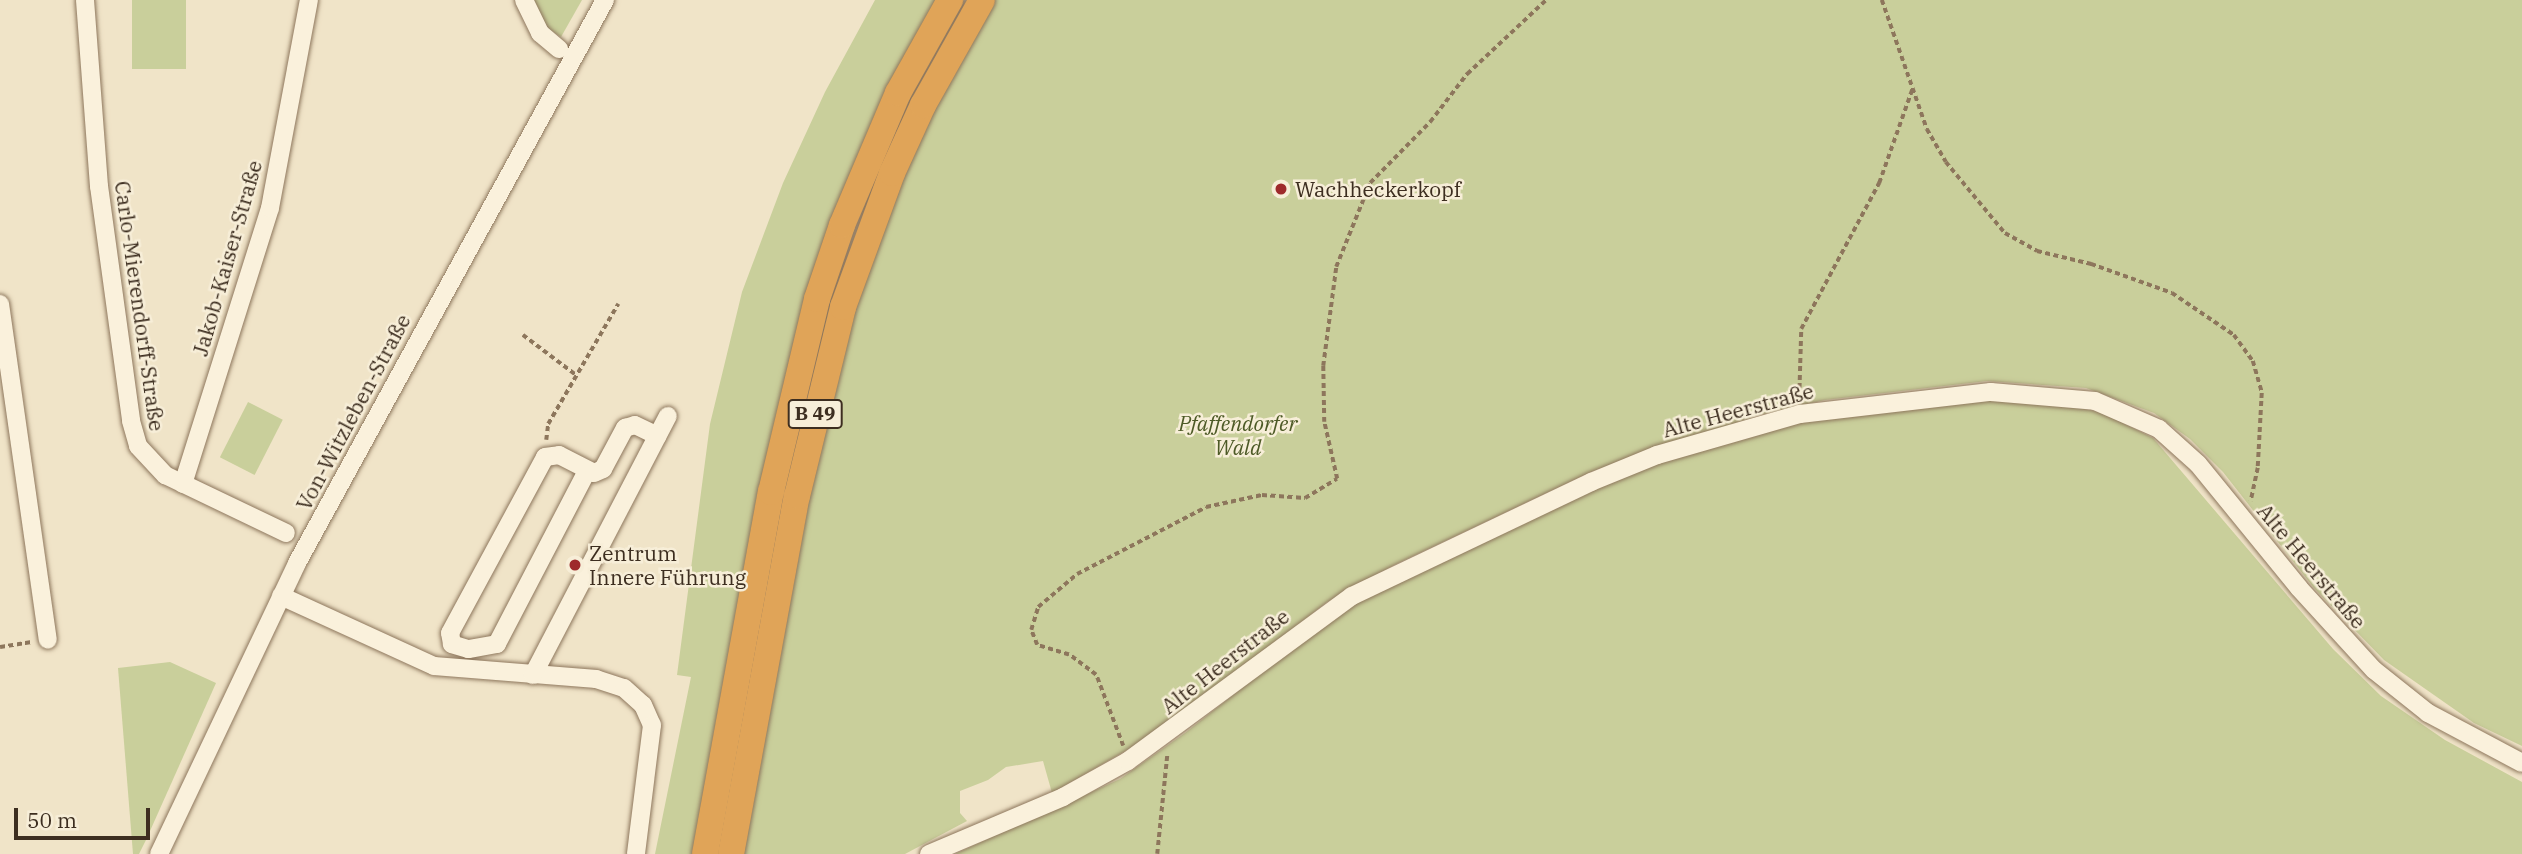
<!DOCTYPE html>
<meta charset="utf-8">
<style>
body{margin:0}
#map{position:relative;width:2522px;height:854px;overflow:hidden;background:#f0e4c8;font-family:"IBM Plex Serif",serif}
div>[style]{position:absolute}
.green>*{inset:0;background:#c9cf9b;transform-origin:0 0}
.path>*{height:3.5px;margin-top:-1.75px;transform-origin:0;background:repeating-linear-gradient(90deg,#8d765c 0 5px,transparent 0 8.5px)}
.roads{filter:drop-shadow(0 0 2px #8d765c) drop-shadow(0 0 2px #8d765c)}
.minor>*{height:18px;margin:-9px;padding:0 9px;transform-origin:9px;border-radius:9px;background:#faf1dc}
.highway>*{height:26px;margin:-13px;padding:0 13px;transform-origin:13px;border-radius:13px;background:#e0a458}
.dots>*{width:19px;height:19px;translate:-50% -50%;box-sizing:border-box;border:4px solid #f7eed8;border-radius:50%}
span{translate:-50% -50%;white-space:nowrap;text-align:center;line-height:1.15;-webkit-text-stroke:5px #f7eed8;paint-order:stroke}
.shield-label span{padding:2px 5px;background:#f7eed8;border:2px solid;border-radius:5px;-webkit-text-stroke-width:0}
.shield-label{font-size:19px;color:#3d2e20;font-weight:700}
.poi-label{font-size:21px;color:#3d2e20}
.left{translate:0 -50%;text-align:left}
.street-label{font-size:21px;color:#3d2e20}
.park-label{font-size:21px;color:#4d5a26;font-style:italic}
.scale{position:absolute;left:14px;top:808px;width:136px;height:32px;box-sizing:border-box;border:4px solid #3d2e20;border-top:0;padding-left:9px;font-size:21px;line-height:24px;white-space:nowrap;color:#3d2e20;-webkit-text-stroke:5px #f7eed8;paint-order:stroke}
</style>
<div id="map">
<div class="green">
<i style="left:132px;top:0;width:54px;height:69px"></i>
<i style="clip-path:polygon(532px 0,582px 0,561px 37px,546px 27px)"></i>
<i style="clip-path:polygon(875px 0,937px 0,844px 194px,694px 854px,655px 854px,691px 677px,677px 675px,710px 424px,742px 292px,783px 183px,825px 92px)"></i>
<i style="clip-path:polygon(987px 0,2522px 0,2522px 746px,2474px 723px,2384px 660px,2314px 588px,2223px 472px,2190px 439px,2154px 413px,2086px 388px,1987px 381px,1825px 400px,1759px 415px,1593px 471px,1394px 565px,1327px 602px,1160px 731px,1052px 793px,1043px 761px,1006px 767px,988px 780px,960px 791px,960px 813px,967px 821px,905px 854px,744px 854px,805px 503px,851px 312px,913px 151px)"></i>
<i style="clip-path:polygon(1991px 399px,2071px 406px,2103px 413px,2153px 438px,2333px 649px,2381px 696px,2445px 740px,2522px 782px,2522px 854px,955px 854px,1120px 779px,1185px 733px,1330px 619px,1396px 580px,1600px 486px,1663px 460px,1803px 420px)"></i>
<i style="left:248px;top:402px;width:39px;height:62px;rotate:27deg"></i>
<i style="clip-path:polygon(170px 662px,216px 683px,146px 840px,139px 854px,133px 854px,118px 668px)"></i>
</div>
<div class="path">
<i style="left:1882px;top:0;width:137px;rotate:70.8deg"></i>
<i style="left:1927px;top:129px;width:38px;rotate:60deg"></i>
<i style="left:1946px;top:162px;width:92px;rotate:50.3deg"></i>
<i style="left:2005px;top:233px;width:37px;rotate:29deg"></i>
<i style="left:2037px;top:251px;width:56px;rotate:13.5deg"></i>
<i style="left:2091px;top:264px;width:86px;rotate:19.7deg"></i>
<i style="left:2172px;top:293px;width:75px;rotate:34.1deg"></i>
<i style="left:2234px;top:335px;width:32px;rotate:54deg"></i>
<i style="left:2253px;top:361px;width:33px;rotate:74deg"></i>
<i style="left:2262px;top:393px;width:75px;rotate:93.1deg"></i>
<i style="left:2258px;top:468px;width:34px;rotate:102deg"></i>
<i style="left:523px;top:335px;width:66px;rotate:37deg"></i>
<i style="left:1799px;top:397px;width:68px;rotate:-88.3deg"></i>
<i style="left:1801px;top:329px;width:166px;rotate:-61.9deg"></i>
<i style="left:1879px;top:183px;width:99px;rotate:-70.5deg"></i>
<i style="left:546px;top:440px;width:16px;rotate:-83deg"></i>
<i style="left:548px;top:424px;width:139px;rotate:-59.7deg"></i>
<i style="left:0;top:647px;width:32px;rotate:-9deg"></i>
<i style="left:1123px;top:746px;width:76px;rotate:-110.8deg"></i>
<i style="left:1096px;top:675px;width:34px;rotate:-143deg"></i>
<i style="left:1069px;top:655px;width:34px;rotate:-163deg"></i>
<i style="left:1037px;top:645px;width:16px;rotate:-112deg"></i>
<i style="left:1031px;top:630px;width:24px;rotate:-73deg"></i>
<i style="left:1038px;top:607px;width:51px;rotate:-40.2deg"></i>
<i style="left:1077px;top:574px;width:145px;rotate:-27.4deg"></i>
<i style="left:1206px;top:507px;width:57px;rotate:-12.1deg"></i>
<i style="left:1262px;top:495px;width:43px;rotate:4deg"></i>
<i style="left:1305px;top:498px;width:37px;rotate:-31deg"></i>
<i style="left:1337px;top:479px;width:58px;rotate:-102.8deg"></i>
<i style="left:1324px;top:422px;width:56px;rotate:-91deg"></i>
<i style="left:1323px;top:366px;width:100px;rotate:-82.5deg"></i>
<i style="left:1336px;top:267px;width:91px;rotate:-68deg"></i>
<i style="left:1370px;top:183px;width:86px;rotate:-45.5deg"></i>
<i style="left:1430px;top:122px;width:61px;rotate:-52.4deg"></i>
<i style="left:1467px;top:74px;width:108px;rotate:-43.1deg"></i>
<i style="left:1157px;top:854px;width:100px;rotate:-84.2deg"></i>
</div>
<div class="roads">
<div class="minor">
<i style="left:85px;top:0;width:187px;rotate:85.7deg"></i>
<i style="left:99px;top:186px;width:237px;rotate:82.2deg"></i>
<i style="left:131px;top:421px;width:26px;rotate:74deg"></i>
<i style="left:138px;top:446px;width:40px;rotate:47deg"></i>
<i style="left:165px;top:475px;width:134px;rotate:25.6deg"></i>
<i style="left:524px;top:0;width:37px;rotate:64deg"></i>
<i style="left:540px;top:33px;width:25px;rotate:40deg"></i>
<i style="left:0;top:304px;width:339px;rotate:81.9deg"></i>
<i style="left:587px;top:471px;width:195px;rotate:117.5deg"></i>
<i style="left:497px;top:644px;width:29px;rotate:170deg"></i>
<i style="left:468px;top:649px;width:17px;rotate:-163deg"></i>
<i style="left:452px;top:644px;width:11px;rotate:-100deg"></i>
<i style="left:450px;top:633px;width:200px;rotate:-61.6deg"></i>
<i style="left:545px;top:457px;width:14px;rotate:-8deg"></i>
<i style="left:559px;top:455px;width:39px;rotate:27deg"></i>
<i style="left:594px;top:473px;width:10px;rotate:-24deg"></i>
<i style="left:603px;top:469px;width:47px;rotate:-61.8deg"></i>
<i style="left:625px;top:428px;width:10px;rotate:-17deg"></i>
<i style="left:635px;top:425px;width:25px;rotate:26deg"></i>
<i style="left:183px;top:484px;width:289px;rotate:-72.5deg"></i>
<i style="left:270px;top:208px;width:212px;rotate:-79.4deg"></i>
<i style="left:281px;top:596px;width:168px;rotate:24.6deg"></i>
<i style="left:434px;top:666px;width:163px;rotate:4.6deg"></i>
<i style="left:596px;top:679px;width:29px;rotate:18deg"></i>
<i style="left:624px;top:688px;width:25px;rotate:42deg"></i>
<i style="left:643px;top:705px;width:22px;rotate:66deg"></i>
<i style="left:652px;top:725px;width:130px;rotate:97.1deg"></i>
<i style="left:533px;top:675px;width:292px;rotate:-62.5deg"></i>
<i style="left:159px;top:854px;width:322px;rotate:-64.6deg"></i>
<i style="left:297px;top:563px;width:642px;rotate:-61.32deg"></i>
<i style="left:929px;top:854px;width:146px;rotate:-23deg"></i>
<i style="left:1063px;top:797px;width:74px;rotate:-29deg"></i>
<i style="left:1128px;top:761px;width:278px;rotate:-36.4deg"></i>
<i style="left:1352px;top:596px;width:265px;rotate:-25.5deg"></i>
<i style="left:1591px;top:482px;width:71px;rotate:-22.2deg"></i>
<i style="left:1657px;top:455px;width:149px;rotate:-16deg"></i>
<i style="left:1800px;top:414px;width:192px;rotate:-6.6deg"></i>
<i style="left:1991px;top:392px;width:104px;rotate:4.9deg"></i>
<i style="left:2095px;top:401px;width:70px;rotate:23.6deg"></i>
<i style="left:2159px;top:429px;width:52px;rotate:41.9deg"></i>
<i style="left:2198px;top:464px;width:160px;rotate:50.8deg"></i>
<i style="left:2299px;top:588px;width:111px;rotate:47.6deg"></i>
<i style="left:2374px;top:670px;width:69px;rotate:38.5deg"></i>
<i style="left:2428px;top:713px;width:106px;rotate:28deg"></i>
</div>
<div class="highway">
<i style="left:705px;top:854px;width:368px;rotate:-79.7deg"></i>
<i style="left:771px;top:492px;width:198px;rotate:-76.6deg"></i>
<i style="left:817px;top:299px;width:78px;rotate:-71.3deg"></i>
<i style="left:842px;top:225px;width:143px;rotate:-67deg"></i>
<i style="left:898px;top:93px;width:107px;rotate:-60.8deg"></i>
<i style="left:731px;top:854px;width:364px;rotate:-79.6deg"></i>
<i style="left:797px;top:496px;width:195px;rotate:-76.3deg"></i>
<i style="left:843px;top:307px;width:143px;rotate:-69.9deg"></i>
<i style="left:892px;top:173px;width:75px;rotate:-65.5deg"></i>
<i style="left:923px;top:105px;width:120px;rotate:-60.7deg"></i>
</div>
</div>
<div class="dots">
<i style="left:1281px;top:189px;background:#9e2a2b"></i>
<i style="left:575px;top:565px;background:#9e2a2b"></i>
</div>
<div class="shield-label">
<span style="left:815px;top:414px">B 49</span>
</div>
<div class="poi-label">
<span class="left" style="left:1295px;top:189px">Wachheckerkopf</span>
<span class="left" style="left:589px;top:565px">Zentrum<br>Innere Führung</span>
</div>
<div class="street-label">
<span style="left:227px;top:258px;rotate:-74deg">Jakob-Kaiser-Straße</span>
<span style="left:140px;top:306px;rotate:82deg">Carlo-Mierendorff-Straße</span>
<span style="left:1738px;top:410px;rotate:-15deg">Alte Heerstraße</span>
<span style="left:353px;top:412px;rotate:-62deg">Von-Witzleben-Straße</span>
<span style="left:2312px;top:566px;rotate:50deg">Alte Heerstraße</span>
<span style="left:1225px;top:661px;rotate:-38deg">Alte Heerstraße</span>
</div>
<div class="park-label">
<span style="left:1238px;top:435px">Pfaffendorfer<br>Wald</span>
</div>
<div class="scale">50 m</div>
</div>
